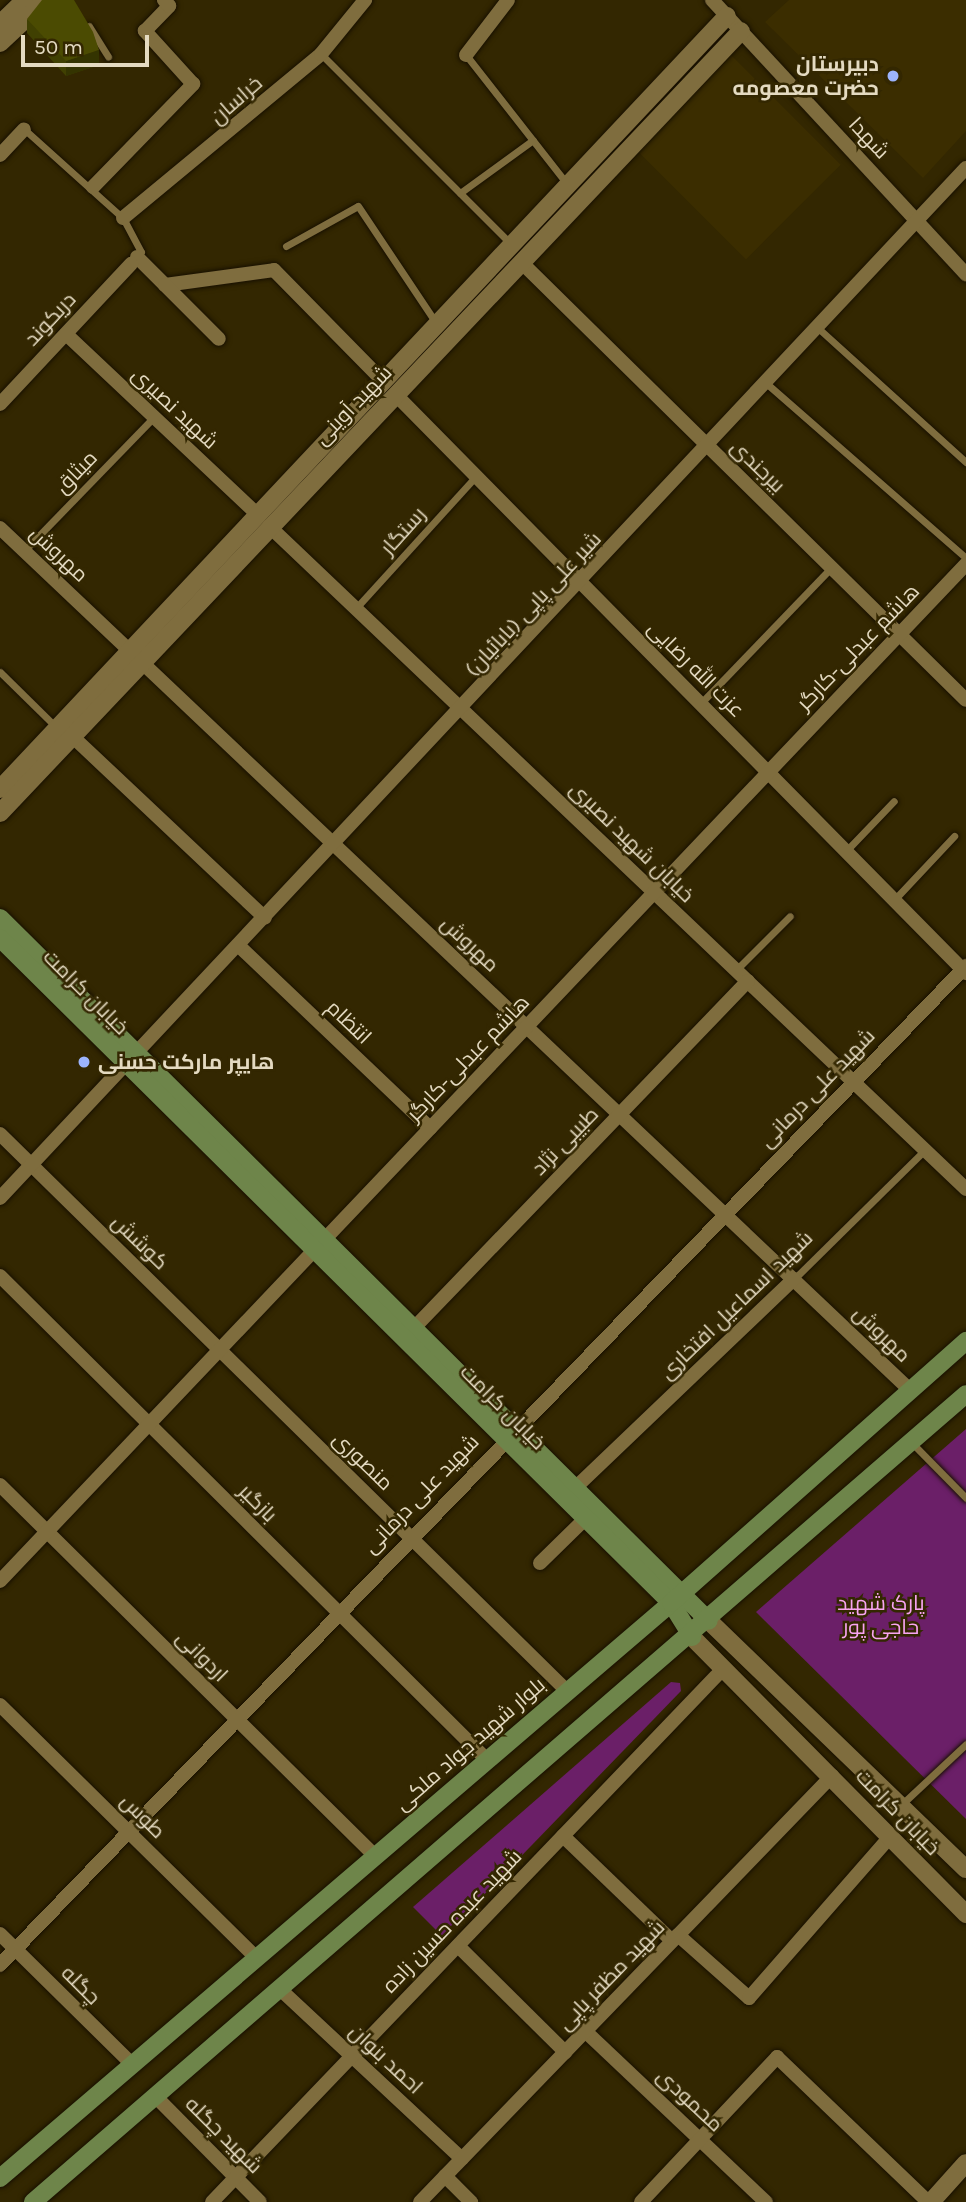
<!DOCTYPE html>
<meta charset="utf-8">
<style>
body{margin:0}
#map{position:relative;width:966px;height:2202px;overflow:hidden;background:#332701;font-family:Karla,Cairo,sans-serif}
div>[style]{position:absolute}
.built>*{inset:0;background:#3b2d00;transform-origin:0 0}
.green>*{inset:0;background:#6b1f68}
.roads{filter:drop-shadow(0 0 2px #181000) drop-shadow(0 0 2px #181000)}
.service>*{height:7px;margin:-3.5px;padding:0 3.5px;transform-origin:3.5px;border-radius:3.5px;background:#7f6d3e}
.minor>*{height:14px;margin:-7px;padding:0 7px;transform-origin:7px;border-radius:7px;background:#7f6d3e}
.tertiary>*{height:18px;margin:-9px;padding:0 9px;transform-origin:9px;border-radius:9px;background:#7f6d3e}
.secondary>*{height:18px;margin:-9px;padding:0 9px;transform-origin:9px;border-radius:9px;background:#6e854a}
.wall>*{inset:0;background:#404002}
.shaded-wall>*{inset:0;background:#343401}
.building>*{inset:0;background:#4b4b02}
.dots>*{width:19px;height:19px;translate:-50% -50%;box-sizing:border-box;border:4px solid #332701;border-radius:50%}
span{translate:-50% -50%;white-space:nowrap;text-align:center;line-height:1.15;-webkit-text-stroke:5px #332701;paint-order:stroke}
.poi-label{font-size:21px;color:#e4dac1;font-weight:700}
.right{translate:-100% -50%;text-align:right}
.left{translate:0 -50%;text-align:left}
.street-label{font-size:21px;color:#e4dac1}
.park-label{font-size:21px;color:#f8a4f1}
.scale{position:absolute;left:21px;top:35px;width:128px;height:32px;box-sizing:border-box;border:4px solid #e4dac1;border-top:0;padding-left:9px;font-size:21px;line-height:24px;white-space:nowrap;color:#e4dac1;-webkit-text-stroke:5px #332701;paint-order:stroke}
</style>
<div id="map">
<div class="built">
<i style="clip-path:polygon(789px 0,966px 0,966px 131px,923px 178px,765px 22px)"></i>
<i style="left:724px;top:48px;width:165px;height:134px;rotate:45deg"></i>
</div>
<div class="green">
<i style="clip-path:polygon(966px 1429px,966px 1819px,756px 1612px)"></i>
<i style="clip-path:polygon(671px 1682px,680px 1683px,681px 1691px,443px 1937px,413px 1907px)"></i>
</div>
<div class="roads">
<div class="service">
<i style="left:89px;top:26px;width:36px;rotate:58deg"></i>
<i style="left:321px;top:54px;width:269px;rotate:45deg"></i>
<i style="left:466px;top:55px;width:164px;rotate:51.9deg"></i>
<i style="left:24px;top:129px;width:133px;rotate:42deg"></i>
<i style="left:123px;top:218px;width:38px;rotate:62deg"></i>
<i style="left:141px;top:252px;width:5px;rotate:127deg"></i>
<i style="left:460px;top:193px;width:90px;rotate:-36deg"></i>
<i style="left:286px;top:246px;width:82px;rotate:-29.1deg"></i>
<i style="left:358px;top:206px;width:141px;rotate:56.3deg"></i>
<i style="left:818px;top:328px;width:200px;rotate:42.2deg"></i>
<i style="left:766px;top:383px;width:266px;rotate:41.2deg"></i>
<i style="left:24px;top:551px;width:187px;rotate:-45.9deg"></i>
<i style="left:356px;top:608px;width:178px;rotate:-47.7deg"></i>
<i style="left:0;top:672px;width:78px;rotate:44.5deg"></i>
<i style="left:700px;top:704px;width:189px;rotate:-46.1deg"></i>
<i style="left:846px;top:851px;width:69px;rotate:-46.2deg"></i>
<i style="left:894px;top:900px;width:88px;rotate:-46.8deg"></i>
<i style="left:736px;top:970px;width:76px;rotate:-45deg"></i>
<i style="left:794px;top:1279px;width:184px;rotate:-44.6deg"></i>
<i style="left:912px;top:1443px;width:77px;rotate:45.5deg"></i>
<i style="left:901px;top:1805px;width:89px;rotate:-43.2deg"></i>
</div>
<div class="minor">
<i style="left:712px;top:0;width:374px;rotate:47.2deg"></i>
<i style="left:466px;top:55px;width:69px;rotate:-52.6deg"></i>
<i style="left:0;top:155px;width:35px;rotate:-47deg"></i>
<i style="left:93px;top:187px;width:144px;rotate:-45.8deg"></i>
<i style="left:193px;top:84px;width:72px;rotate:-132.2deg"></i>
<i style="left:145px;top:31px;width:35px;rotate:-46deg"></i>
<i style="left:169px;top:6px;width:8px;rotate:-130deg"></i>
<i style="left:123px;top:218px;width:257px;rotate:-39.6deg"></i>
<i style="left:321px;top:54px;width:70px;rotate:-50.8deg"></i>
<i style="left:137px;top:257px;width:40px;rotate:45deg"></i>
<i style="left:165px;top:285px;width:110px;rotate:-7.8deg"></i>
<i style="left:274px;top:270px;width:154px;rotate:45.5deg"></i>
<i style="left:521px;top:262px;width:624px;rotate:44.55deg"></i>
<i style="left:165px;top:285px;width:76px;rotate:45deg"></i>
<i style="left:66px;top:334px;width:261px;rotate:43.3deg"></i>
<i style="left:396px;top:395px;width:812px;rotate:45.4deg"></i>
<i style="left:0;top:404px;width:192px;rotate:-46.9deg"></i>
<i style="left:269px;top:526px;width:962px;rotate:43.57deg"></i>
<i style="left:0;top:528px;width:1255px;rotate:43.45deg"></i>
<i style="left:72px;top:736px;width:265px;rotate:43.3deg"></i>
<i style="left:239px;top:946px;width:264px;rotate:43.6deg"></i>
<i style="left:0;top:1134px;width:795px;rotate:44.49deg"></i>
<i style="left:0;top:1198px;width:1412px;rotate:-46.84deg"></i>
<i style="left:0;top:1276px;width:687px;rotate:44.82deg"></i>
<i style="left:413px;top:1329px;width:483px;rotate:-46.1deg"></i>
<i style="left:0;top:1485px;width:528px;rotate:44.69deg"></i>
<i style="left:574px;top:1489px;width:304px;rotate:-43.7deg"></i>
<i style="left:540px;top:1563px;width:63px;rotate:-44.4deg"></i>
<i style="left:0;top:1581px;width:1403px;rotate:-46.47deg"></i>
<i style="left:0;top:1705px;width:361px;rotate:44.6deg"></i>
<i style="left:563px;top:1836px;width:151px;rotate:43.9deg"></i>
<i style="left:0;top:1934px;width:187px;rotate:44.6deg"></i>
<i style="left:678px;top:1935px;width:95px;rotate:41.6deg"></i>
<i style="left:749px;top:1998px;width:214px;rotate:-48.8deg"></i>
<i style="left:458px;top:1946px;width:151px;rotate:44.7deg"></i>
<i style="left:0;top:1965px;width:1390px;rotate:-45.96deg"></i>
<i style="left:282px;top:1991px;width:246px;rotate:43deg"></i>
<i style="left:585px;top:2031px;width:249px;rotate:43.4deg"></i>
<i style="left:157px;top:2098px;width:146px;rotate:45.3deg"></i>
<i style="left:445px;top:2176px;width:37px;rotate:45deg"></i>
<i style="left:212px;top:2202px;width:737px;rotate:-46.21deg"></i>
<i style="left:420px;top:2202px;width:593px;rotate:-45.96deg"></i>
<i style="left:641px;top:2202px;width:199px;rotate:-46.8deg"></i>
<i style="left:777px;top:2057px;width:209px;rotate:43.8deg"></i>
</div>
<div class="tertiary">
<i style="left:0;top:24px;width:35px;rotate:-44deg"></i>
<i style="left:0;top:43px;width:63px;rotate:-43.1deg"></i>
<i style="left:0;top:789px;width:1061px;rotate:-46.76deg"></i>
<i style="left:0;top:813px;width:1077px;rotate:-46.54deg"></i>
<i style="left:709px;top:1621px;width:357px;rotate:44deg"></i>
<i style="left:692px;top:1637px;width:390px;rotate:45.3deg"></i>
<i style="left:931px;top:2202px;width:52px;rotate:-48.1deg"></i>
</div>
<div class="secondary">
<i style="left:0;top:918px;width:998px;rotate:44.76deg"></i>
<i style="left:0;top:938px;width:945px;rotate:44.74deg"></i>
<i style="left:671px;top:1603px;width:40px;rotate:58deg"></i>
<i style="left:0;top:2178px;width:884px;rotate:-40.59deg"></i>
<i style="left:671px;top:1603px;width:395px;rotate:-41.6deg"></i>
<i style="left:33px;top:2202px;width:1234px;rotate:-40.89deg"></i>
</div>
</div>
<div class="wall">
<i style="clip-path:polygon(27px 19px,99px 65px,66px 76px,27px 33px)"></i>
</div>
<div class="shaded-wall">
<i style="clip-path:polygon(99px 50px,99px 65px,66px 76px,66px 61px)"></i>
</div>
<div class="building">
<i style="clip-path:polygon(42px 0,74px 0,93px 32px,99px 50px,66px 61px,27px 19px)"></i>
</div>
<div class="dots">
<i style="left:893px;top:76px;background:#9cb4fd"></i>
<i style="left:84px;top:1062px;background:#9cb4fd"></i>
</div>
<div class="poi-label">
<span class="right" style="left:879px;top:76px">دبیرستان<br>حضرت معصومه</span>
<span class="left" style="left:98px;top:1062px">هایپر مارکت حسنی</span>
</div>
<div class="street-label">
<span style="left:236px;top:100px;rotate:-41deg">خراسان</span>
<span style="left:869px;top:138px;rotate:47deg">شهدا</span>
<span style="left:50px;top:319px;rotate:-47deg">دریکوند</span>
<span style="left:353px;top:405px;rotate:-46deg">شهید آوینی</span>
<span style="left:175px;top:408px;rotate:43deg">شهید نصیری</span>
<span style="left:758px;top:466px;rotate:44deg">بیرجندی</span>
<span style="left:76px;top:472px;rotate:-46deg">میثاق</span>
<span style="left:403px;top:531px;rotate:-48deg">رستگار</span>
<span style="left:59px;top:554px;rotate:43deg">مهروش</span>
<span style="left:533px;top:604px;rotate:-47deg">شیر علی پاپی (بابائیان)</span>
<span style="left:858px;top:647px;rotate:-46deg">هاشم عبدلی-کارگر</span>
<span style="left:696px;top:669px;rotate:45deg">عزت الله رضایی</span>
<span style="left:632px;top:842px;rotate:44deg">خیابان شهید نصیری</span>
<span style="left:470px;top:944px;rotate:43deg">مهروش</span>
<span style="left:86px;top:992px;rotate:45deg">خیابان کرامت</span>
<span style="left:349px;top:1022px;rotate:44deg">انتظام</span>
<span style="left:468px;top:1058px;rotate:-46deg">هاشم عبدلی-کارگر</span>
<span style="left:817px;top:1088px;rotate:-46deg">شهید علی درمانی</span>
<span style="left:565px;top:1141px;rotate:-46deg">طبیبی نژاد</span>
<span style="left:140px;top:1242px;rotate:44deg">کوشش</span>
<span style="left:736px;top:1305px;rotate:-44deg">شهید اسماعیل افتخاری</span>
<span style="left:882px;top:1334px;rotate:44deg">مهروش</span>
<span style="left:503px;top:1407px;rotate:45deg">خیابان کرامت</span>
<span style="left:363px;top:1461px;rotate:44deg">منصوری</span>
<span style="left:421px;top:1494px;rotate:-46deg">شهید علی درمانی</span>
<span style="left:258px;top:1503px;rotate:45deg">بازگیر</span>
<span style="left:202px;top:1656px;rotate:45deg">اردوانی</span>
<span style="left:470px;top:1744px;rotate:-41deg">بلوار شهید جواد ملکی</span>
<span style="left:898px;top:1812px;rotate:46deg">خیابان کرامت</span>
<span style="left:143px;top:1816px;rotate:45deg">طوس</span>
<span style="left:452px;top:1921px;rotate:-46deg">شهید عبده حسین زاده</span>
<span style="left:611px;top:1975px;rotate:-46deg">شهید مظفر پاپی</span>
<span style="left:81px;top:1985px;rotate:45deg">چگله</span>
<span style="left:386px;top:2059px;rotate:43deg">احمد بنوان</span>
<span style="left:690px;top:2100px;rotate:43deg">محمودی</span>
<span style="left:224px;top:2135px;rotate:45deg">شهید چگله</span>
</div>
<div class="park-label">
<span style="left:881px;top:1615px">پارک شهید<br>حاجی پور</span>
</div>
<div class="scale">50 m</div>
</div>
